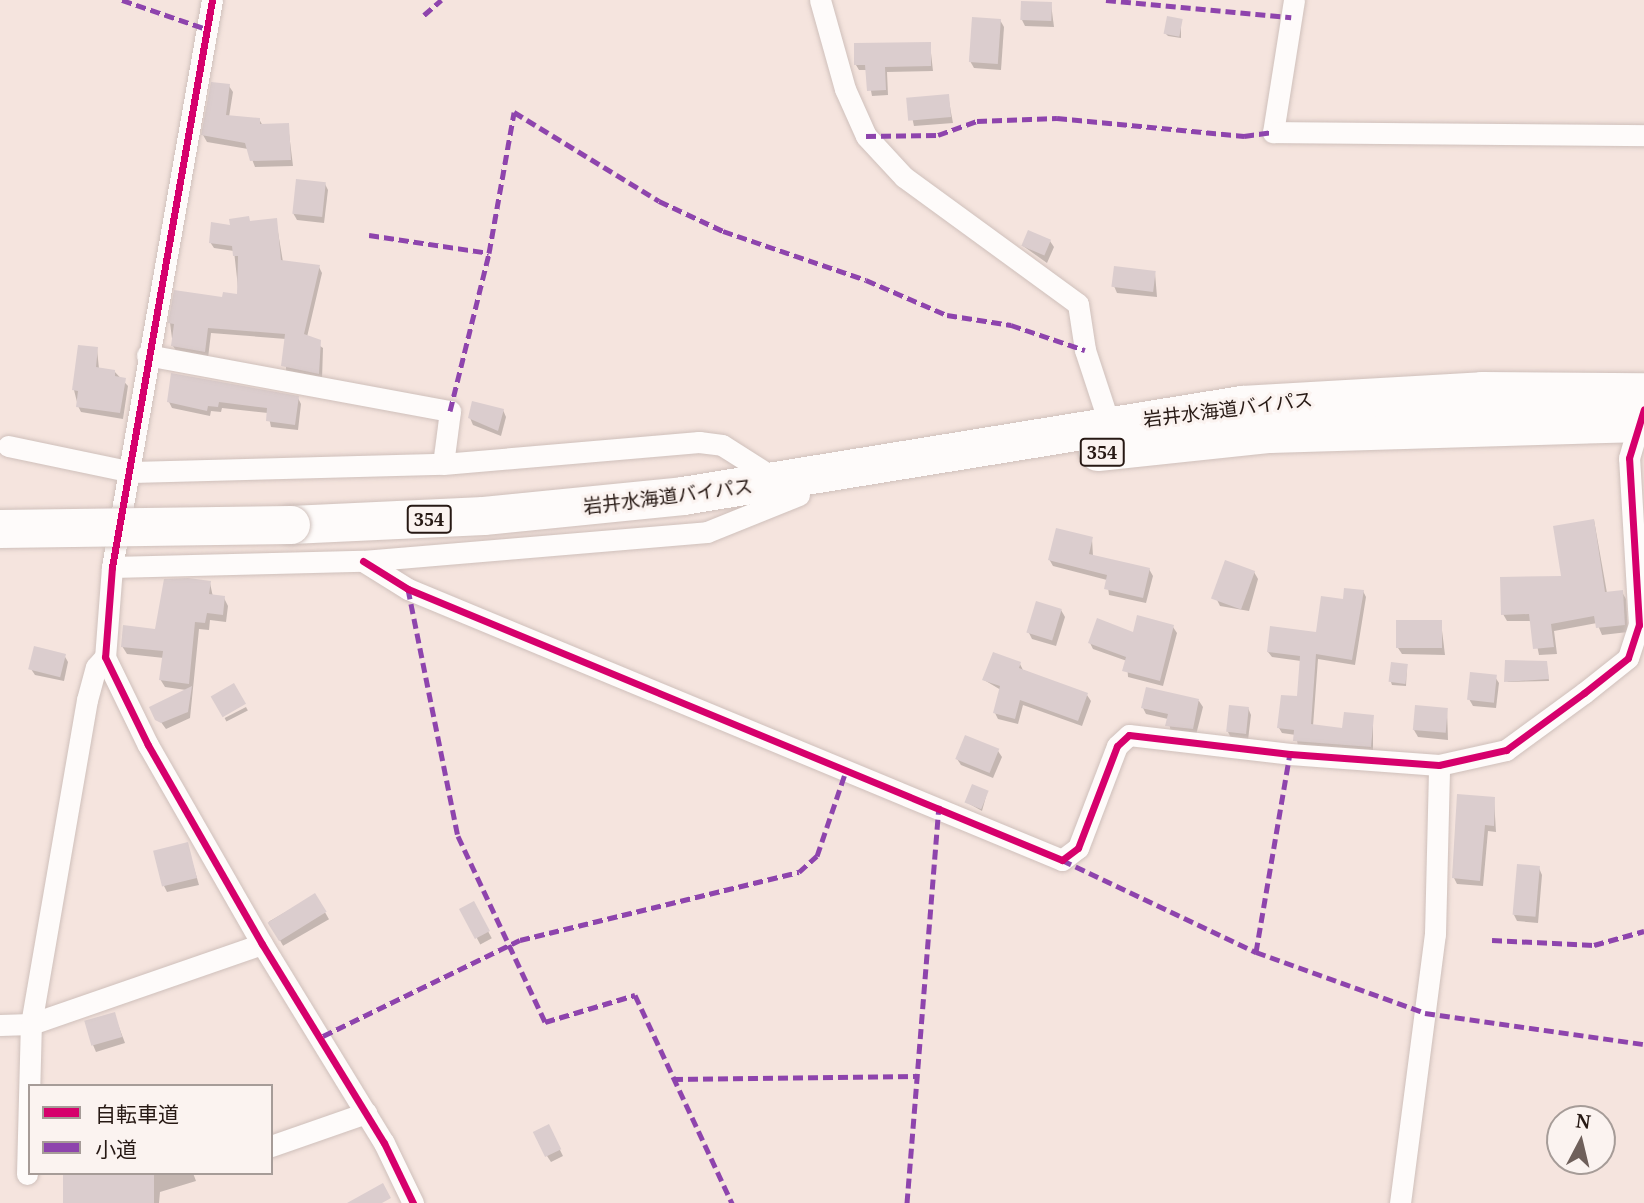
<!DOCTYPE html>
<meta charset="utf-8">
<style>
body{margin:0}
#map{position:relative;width:1644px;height:1203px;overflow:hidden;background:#f5e4de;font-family:"Noto Serif","Noto Sans JP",serif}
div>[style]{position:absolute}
.shadow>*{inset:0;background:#0003;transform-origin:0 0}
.building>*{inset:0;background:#dbcdce;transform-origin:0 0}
.roads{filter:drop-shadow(0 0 2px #cfc0bb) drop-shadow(0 0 2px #cfc0bb)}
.street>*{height:21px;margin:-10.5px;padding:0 10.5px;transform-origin:10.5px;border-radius:10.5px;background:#fefbfa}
.highway>*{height:38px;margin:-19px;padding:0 19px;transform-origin:19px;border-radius:19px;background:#fefbfa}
.bridges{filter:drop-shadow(0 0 2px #cfc0bb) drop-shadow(0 0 2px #cfc0bb)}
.highway-bridge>*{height:38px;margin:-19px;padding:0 19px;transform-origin:19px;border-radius:19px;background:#fefbfa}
.quiet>*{height:5px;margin-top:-2.5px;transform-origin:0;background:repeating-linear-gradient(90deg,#8e44ad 0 10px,transparent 0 15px)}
.cycleway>*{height:7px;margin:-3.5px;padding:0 3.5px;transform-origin:3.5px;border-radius:3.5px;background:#d6006c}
span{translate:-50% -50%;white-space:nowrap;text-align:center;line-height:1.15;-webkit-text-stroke:6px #fbf3f0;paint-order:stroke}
.shield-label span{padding:2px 5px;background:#fbf3f0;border:2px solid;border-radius:5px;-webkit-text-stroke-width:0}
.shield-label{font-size:18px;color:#271914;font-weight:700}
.street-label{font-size:19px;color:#271914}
.legend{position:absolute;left:28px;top:1084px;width:245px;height:91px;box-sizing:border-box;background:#fbf3f0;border:2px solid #a69c98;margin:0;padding:9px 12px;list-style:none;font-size:21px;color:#271914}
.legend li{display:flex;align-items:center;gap:14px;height:35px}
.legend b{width:35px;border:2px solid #a69c98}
.north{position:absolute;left:1546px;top:1105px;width:70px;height:70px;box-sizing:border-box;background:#fbf3f0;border:2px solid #a69c98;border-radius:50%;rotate:7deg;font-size:19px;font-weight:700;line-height:28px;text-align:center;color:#271914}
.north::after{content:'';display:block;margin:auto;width:24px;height:32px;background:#6f605b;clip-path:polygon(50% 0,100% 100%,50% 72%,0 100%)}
</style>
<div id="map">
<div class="shadow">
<i style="clip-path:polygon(1051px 4px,1054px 27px,1025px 26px,1022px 20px)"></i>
<i style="clip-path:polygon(1000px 20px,1004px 27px,1001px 70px,974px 68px,970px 61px)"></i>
<i style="clip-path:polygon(1181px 20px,1181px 38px,1168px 36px,1166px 34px)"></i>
<i style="clip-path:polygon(930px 44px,933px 71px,887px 72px,888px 95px,872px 96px,867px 70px,859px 70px,856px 65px)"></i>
<i style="clip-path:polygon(229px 86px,233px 92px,229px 117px,259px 119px,263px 126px,288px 125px,293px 166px,255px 167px,248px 149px,207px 142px,203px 135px)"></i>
<i style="clip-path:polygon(948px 96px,953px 123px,914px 126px,908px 99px)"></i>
<i style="clip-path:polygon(325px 184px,328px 190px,324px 223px,297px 220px,293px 213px)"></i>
<i style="clip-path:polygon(276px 220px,283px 262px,319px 267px,322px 273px,307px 337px,323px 348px,322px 379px,286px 372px,286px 339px,211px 333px,208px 358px,177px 352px,173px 346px,170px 323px,239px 296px,234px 251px,214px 248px,210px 242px,232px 227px)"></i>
<i style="clip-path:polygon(1050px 241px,1054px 247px,1047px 263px,1023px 246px)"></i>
<i style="clip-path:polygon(1155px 273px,1157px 297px,1117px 293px,1114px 286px)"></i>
<i style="clip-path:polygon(97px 349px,99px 369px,114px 371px,128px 386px,123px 419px,81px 412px,78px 406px,74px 390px)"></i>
<i style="clip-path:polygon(298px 398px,301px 404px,298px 430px,271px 427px,268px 413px,222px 408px,221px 412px,211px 411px,210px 416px,172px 408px,169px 402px)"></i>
<i style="clip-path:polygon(503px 410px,506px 417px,501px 436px,473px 425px,470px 418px)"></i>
<i style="clip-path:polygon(1594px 520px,1607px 593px,1622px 592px,1626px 599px,1628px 632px,1602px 635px,1597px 623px,1554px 631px,1557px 654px,1539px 655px,1532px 621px,1507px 621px,1503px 614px,1563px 577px)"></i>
<i style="clip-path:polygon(1092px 539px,1093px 556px,1149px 569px,1153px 576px,1146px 603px,1109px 595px,1107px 580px,1053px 566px,1049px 559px)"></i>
<i style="clip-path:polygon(1254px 572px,1258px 579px,1249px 611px,1220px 606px,1217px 600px)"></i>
<i style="clip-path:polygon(210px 583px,213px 597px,224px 598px,228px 606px,226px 622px,210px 620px,209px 630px,199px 629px,190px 718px,166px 729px,155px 714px,186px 690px,165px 687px,160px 679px,164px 658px,127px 654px,122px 646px,157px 630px)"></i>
<i style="clip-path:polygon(1363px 591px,1366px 597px,1355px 665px,1318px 659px,1313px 726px,1344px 730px,1373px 717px,1373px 752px,1298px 746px,1296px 735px,1282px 733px,1279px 728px,1298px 698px,1301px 661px,1272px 657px,1268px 652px,1317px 634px,1345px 601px)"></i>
<i style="clip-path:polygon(1061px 610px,1065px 617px,1056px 646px,1032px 639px,1029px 633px)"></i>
<i style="clip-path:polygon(1441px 622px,1445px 655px,1402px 654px,1398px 648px)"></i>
<i style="clip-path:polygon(1173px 627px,1177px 633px,1163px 686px,1128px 677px,1127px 661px,1093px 649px,1090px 643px)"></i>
<i style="clip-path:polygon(64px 655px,68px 662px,64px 681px,35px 675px,31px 669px)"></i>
<i style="clip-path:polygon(1020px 664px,1023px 670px,1087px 695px,1091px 701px,1082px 726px,1023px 705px,1018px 724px,998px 719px,995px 713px,1001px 690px,984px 680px)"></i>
<i style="clip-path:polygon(1407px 666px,1406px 686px,1392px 685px,1391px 682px)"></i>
<i style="clip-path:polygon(1547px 666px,1549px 681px,1506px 682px)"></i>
<i style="clip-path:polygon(1495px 677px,1499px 683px,1496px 708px,1473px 706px,1469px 699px)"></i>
<i style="clip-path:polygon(1147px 689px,1199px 701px,1203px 707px,1196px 735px,1171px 732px,1168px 719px,1146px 714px,1143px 708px)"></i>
<i style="left:246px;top:707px;width:4px;height:24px;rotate:63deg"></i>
<i style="clip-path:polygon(1248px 708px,1251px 715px,1248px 740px,1231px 738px,1228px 732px)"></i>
<i style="clip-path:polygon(1447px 710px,1448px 740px,1418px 737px,1414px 730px)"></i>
<i style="clip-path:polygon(998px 751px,1002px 757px,993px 778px,961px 765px,957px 759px)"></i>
<i style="clip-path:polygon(987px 793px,982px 811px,966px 802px)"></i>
<i style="clip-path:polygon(1494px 799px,1496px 832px,1488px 831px,1483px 886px,1457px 884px,1454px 878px)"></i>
<i style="clip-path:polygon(187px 844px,199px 885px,167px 892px,164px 886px)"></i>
<i style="clip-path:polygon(1539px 868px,1542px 875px,1538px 923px,1517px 921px,1514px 915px)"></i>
<i style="left:315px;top:895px;width:28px;height:53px;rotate:60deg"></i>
<i style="left:473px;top:903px;width:40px;height:13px;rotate:62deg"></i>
<i style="clip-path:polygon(114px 1014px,125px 1043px,96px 1052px,93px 1045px)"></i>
<i style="clip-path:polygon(551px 1132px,563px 1156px,551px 1162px,547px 1156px)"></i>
<i style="clip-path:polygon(65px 1173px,193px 1173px,196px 1181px,160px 1192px,159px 1203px,74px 1203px)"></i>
</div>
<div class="building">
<i style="left:1021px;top:1px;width:31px;height:19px;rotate:2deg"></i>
<i style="left:1167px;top:16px;width:16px;height:18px;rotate:11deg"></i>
<i style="left:972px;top:17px;width:29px;height:45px;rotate:4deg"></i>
<i style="clip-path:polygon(931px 42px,931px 66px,885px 67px,886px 90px,867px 91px,865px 65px,854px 65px,854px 43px)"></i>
<i style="clip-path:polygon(211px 82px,230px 84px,226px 115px,260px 118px,260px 124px,289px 123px,291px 160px,250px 161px,245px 143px,201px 135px)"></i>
<i style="left:949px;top:94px;width:23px;height:43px;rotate:85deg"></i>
<i style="left:296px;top:179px;width:30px;height:35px;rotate:6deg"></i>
<i style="clip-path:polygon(249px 216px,250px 221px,277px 218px,281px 260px,320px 265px,304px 334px,321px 340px,319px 374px,281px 366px,285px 334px,208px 328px,205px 352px,171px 346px,174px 324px,168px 323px,174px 290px,222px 297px,223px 292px,237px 294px,238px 256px,233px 256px,232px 246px,209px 243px,211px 222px,230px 225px,229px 219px)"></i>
<i style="left:1028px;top:230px;width:25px;height:17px;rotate:23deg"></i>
<i style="left:1114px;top:266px;width:42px;height:21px;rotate:7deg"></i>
<i style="clip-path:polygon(78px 345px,98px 347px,96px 367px,115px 370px,115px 376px,126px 378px,120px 413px,76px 407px,78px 391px,72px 390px)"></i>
<i style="clip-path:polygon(171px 373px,299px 396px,295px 425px,266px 421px,267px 408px,219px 402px,218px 407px,208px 406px,207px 411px,167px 402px)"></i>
<i style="clip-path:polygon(472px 401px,504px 409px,498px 431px,468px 418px)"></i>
<i style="clip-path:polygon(1594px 519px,1605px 592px,1623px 590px,1625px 625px,1596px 628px,1594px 616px,1551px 624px,1554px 647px,1533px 649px,1529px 614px,1501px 615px,1500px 577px,1561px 576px,1553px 526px)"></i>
<i style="clip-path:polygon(1056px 528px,1093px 537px,1089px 554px,1150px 568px,1143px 598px,1104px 589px,1107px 575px,1048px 560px)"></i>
<i style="left:1225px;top:560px;width:32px;height:41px;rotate:20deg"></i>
<i style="clip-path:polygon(188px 578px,211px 581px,209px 594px,225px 596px,223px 615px,207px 613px,205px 623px,195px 622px,189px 684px,159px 680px,163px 651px,121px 647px,123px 625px,155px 629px,164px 579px)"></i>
<i style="clip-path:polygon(1344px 588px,1364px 590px,1352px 660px,1316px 654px,1311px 724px,1342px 728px,1344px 712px,1374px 715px,1371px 747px,1293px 741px,1294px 730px,1277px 728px,1281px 695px,1297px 696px,1300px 656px,1267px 652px,1270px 626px,1316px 632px,1321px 596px,1343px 599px)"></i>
<i style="left:1036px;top:601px;width:27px;height:33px;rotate:17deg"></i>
<i style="clip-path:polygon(1137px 615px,1174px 625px,1160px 681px,1122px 671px,1126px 657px,1088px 643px,1097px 618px,1133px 632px)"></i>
<i style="left:1396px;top:620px;width:46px;height:28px"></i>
<i style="left:34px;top:646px;width:33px;height:24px;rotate:14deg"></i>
<i style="clip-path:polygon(993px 652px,1021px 662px,1019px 668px,1088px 693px,1078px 721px,1020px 700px,1015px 719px,993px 713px,1000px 686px,982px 680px)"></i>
<i style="clip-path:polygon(1505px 660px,1547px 661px,1549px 679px,1504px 682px)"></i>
<i style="left:1391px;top:662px;width:17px;height:20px;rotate:7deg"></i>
<i style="left:1470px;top:672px;width:27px;height:28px;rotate:6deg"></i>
<i style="left:234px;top:683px;width:24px;height:27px;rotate:60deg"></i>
<i style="clip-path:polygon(192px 686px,188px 712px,161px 723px,155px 720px,149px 707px)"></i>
<i style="clip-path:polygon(1146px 687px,1199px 699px,1193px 729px,1165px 726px,1168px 714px,1141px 708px)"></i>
<i style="left:1229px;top:705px;width:20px;height:27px;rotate:6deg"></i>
<i style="left:1415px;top:705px;width:33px;height:25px;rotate:5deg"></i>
<i style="left:965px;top:735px;width:37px;height:26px;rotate:22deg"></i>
<i style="left:972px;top:784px;width:18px;height:20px;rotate:22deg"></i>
<i style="clip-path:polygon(1457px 794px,1495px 797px,1494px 826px,1485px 825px,1480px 881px,1452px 878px)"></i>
<i style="left:188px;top:842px;width:37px;height:36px;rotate:76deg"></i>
<i style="left:1517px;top:864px;width:23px;height:51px;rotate:5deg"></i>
<i style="left:315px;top:893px;width:22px;height:56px;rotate:58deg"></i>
<i style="left:474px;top:901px;width:34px;height:17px;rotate:62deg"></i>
<i style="left:115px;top:1012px;width:26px;height:32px;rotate:74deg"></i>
<i style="left:549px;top:1124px;width:28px;height:18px;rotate:64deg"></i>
<i style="left:63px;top:1173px;width:91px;height:31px"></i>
<i style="clip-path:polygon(383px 1183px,391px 1198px,382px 1203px,347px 1203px)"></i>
</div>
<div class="roads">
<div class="street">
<i style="left:212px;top:0;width:576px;rotate:100deg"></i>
<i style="left:112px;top:567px;width:90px;rotate:94.4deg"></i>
<i style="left:105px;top:657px;width:98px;rotate:64deg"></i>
<i style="left:148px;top:745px;width:229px;rotate:60.2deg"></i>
<i style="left:262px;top:944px;width:233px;rotate:58.5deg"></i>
<i style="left:384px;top:1143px;width:67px;rotate:64.2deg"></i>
<i style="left:820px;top:0;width:92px;rotate:74.3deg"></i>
<i style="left:845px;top:89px;width:51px;rotate:65.9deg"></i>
<i style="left:866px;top:136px;width:56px;rotate:47.2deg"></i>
<i style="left:904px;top:177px;width:215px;rotate:36.1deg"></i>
<i style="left:1078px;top:304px;width:47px;rotate:81.3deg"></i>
<i style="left:1085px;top:350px;width:89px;rotate:71.8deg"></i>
<i style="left:1294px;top:0;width:134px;rotate:99deg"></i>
<i style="left:1273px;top:132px;width:371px;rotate:0.5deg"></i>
<i style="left:147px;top:355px;width:308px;rotate:10.5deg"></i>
<i style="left:450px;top:411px;width:53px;rotate:97.5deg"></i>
<i style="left:8px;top:446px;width:127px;rotate:11.8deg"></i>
<i style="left:132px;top:472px;width:311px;rotate:-1.5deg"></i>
<i style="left:443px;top:464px;width:257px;rotate:-4.9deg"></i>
<i style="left:699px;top:442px;width:23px;rotate:7deg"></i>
<i style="left:722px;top:445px;width:67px;rotate:32.3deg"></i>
<i style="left:363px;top:561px;width:53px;rotate:31.9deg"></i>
<i style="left:408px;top:589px;width:708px;rotate:22.51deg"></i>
<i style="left:1062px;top:860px;width:20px;rotate:-37deg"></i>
<i style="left:1078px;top:848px;width:109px;rotate:-69.1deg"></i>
<i style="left:1117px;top:746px;width:16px;rotate:-43deg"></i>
<i style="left:1129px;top:735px;width:162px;rotate:6.7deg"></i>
<i style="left:1290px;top:754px;width:149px;rotate:4.2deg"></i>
<i style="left:1439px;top:765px;width:69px;rotate:-12.6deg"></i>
<i style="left:1506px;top:750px;width:97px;rotate:-36.2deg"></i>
<i style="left:1584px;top:693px;width:56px;rotate:-38.5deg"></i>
<i style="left:1628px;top:658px;width:35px;rotate:-72deg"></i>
<i style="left:1639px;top:625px;width:167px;rotate:-93.4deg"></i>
<i style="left:1629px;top:458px;width:43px;rotate:-73.7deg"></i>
<i style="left:112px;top:567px;width:251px;rotate:-1.4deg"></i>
<i style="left:363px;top:561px;width:345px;rotate:-4.8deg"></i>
<i style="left:707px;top:532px;width:99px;rotate:-21.9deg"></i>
<i style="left:0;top:1025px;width:31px;rotate:-2deg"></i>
<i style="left:31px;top:1024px;width:244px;rotate:-19.1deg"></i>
<i style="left:271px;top:1146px;width:101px;rotate:-19.2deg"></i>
<i style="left:27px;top:1174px;width:150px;rotate:-88.5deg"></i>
<i style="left:31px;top:1024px;width:329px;rotate:-80.2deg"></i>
<i style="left:87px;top:700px;width:34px;rotate:-75deg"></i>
<i style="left:96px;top:667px;width:13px;rotate:-48deg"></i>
<i style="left:1400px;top:1203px;width:271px;rotate:-82.6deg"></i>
<i style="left:1435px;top:934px;width:169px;rotate:-88.6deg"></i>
</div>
<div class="highway">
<i style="left:1098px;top:452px;width:173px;rotate:-6deg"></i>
<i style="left:1270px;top:434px;width:374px;rotate:-1.7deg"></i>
<i style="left:291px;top:525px;width:193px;rotate:-2.7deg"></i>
<i style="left:484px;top:516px;width:200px;rotate:-5.7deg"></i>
<i style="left:683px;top:496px;width:566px;rotate:-9.25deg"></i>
<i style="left:1242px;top:405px;width:240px;rotate:-3.3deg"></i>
<i style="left:1482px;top:391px;width:162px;rotate:0.4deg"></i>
</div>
</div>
<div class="bridges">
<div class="highway-bridge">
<i style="left:0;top:529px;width:291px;rotate:-0.8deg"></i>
</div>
</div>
<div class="quiet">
<i style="left:122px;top:0;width:89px;rotate:19deg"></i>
<i style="left:1106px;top:0;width:186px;rotate:5.3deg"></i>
<i style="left:424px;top:15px;width:23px;rotate:-41deg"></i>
<i style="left:866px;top:136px;width:72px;rotate:-0.8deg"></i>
<i style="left:938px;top:135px;width:41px;rotate:-19.7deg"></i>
<i style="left:977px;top:121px;width:80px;rotate:-2.1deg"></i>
<i style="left:1057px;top:118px;width:188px;rotate:5.5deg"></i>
<i style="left:1244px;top:136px;width:29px;rotate:-8deg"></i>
<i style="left:369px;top:235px;width:121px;rotate:8.5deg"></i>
<i style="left:450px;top:411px;width:163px;rotate:-76.1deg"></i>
<i style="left:489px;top:253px;width:143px;rotate:-79.9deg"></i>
<i style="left:514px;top:112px;width:170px;rotate:31.5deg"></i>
<i style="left:659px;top:201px;width:71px;rotate:25.1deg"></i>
<i style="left:723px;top:231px;width:151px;rotate:18.9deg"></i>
<i style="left:866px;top:280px;width:88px;rotate:23.4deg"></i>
<i style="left:947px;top:315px;width:65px;rotate:8.9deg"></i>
<i style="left:1011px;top:325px;width:78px;rotate:18.7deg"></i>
<i style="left:408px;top:589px;width:252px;rotate:78.6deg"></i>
<i style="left:458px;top:836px;width:205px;rotate:64.9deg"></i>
<i style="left:545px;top:1022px;width:94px;rotate:-16.7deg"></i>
<i style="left:635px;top:995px;width:230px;rotate:65deg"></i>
<i style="left:1062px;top:860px;width:215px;rotate:25.4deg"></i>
<i style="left:1256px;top:952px;width:180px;rotate:19.8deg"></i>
<i style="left:1425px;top:1013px;width:221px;rotate:8.1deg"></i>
<i style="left:1492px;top:940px;width:102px;rotate:2.8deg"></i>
<i style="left:1594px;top:945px;width:52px;rotate:-15.6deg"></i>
<i style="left:1256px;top:952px;width:201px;rotate:-80.3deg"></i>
<i style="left:323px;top:1036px;width:219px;rotate:-26deg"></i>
<i style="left:520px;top:940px;width:287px;rotate:-13.7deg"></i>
<i style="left:799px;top:872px;width:24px;rotate:-42deg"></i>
<i style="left:817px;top:856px;width:93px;rotate:-71.2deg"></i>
<i style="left:673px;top:1079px;width:244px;rotate:-0.7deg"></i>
<i style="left:907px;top:1203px;width:399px;rotate:-85.4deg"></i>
</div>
<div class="cycleway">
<i style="left:212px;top:0;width:576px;rotate:100deg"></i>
<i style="left:112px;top:567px;width:90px;rotate:94.4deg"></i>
<i style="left:105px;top:657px;width:98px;rotate:64deg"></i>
<i style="left:148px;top:745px;width:229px;rotate:60.2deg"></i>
<i style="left:262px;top:944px;width:233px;rotate:58.5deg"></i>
<i style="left:384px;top:1143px;width:67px;rotate:64.2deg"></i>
<i style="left:363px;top:561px;width:53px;rotate:31.9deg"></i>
<i style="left:408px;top:589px;width:708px;rotate:22.51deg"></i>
<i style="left:1062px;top:860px;width:20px;rotate:-37deg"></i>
<i style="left:1078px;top:848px;width:109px;rotate:-69.1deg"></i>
<i style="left:1117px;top:746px;width:16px;rotate:-43deg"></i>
<i style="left:1129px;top:735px;width:162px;rotate:6.7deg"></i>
<i style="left:1290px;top:754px;width:149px;rotate:4.2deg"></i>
<i style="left:1439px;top:765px;width:69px;rotate:-12.6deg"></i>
<i style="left:1506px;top:750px;width:97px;rotate:-36.2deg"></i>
<i style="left:1584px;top:693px;width:56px;rotate:-38.5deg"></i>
<i style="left:1628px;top:658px;width:35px;rotate:-72deg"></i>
<i style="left:1639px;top:625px;width:167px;rotate:-93.4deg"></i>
<i style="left:1629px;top:458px;width:51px;rotate:-73deg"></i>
</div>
<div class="shield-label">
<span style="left:1102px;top:452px">354</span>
<span style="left:429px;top:519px">354</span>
</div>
<div class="street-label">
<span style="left:1228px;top:410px;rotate:-7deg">岩井水海道バイパス</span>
<span style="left:668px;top:497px;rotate:-7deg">岩井水海道バイパス</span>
</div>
<ul class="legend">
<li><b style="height:9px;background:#d6006c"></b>自転車道</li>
<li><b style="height:9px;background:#8e44ad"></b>小道</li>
</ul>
<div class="north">N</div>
</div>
